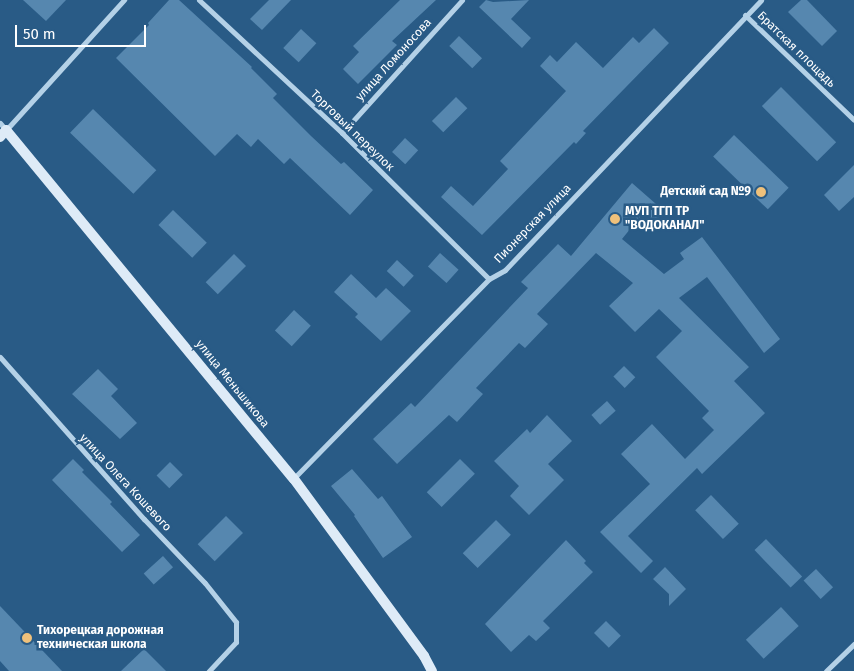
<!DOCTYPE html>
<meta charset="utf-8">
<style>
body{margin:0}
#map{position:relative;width:854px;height:671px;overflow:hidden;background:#295b86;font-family:"Fira Sans",sans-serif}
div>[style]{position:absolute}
.building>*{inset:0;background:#5687af;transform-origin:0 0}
.street>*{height:5px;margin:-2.5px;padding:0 2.5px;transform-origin:2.5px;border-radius:2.5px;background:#b4d1e7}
.secondary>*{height:10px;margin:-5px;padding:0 5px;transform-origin:5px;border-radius:5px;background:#deebf7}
.dots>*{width:14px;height:14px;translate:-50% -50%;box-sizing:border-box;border:2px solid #295b86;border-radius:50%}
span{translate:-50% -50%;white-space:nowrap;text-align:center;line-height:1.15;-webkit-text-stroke:5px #295b86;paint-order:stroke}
.street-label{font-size:12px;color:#fff}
.poi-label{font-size:12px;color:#fff;font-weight:700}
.right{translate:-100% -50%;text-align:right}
.left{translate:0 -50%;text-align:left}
.scale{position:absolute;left:15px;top:25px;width:131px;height:22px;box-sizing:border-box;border:2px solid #fff;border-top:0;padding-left:6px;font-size:15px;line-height:18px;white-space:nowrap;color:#fff;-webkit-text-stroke:4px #295b86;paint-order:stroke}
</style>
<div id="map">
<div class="building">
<i style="clip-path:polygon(23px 0,66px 0,46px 21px)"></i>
<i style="clip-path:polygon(169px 0,179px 0,252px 67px,251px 68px,277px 94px,273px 98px,311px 136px,341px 164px,344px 162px,373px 190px,350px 215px,290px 158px,284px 164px,258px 139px,251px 147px,237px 134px,215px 156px,116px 58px,149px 25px,148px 23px)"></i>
<i style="clip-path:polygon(269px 0,291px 0,262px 30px,250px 19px)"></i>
<i style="clip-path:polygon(400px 0,436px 0,392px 41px,397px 45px,358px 84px,343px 69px,359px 52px,353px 46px)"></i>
<i style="clip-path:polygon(486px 0,493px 2px,529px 0,511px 19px,531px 38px,522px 48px,479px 7px)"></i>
<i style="clip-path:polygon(801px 0,807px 0,837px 31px,822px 46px,788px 12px)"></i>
<i style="clip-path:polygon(654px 28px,669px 43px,583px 131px,586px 133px,576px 144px,574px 142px,482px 235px,441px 197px,451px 186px,473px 206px,508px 169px,500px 161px,566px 91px,540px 66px,550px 55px,557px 62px,576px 42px,603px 68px,633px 37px,639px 43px)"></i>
<i style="left:301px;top:29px;width:21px;height:26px;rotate:43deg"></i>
<i style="left:459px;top:36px;width:32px;height:14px;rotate:44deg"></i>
<i style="left:781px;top:87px;width:78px;height:27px;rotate:45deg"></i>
<i style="left:456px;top:97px;width:16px;height:34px;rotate:45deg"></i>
<i style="left:93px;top:109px;width:88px;height:33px;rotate:44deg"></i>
<i style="left:734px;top:135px;width:76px;height:30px;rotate:44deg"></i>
<i style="left:405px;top:138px;width:18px;height:19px;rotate:43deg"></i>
<i style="clip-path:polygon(854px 165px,854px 197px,839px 211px,824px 195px)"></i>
<i style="clip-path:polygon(632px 183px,664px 211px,655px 222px,644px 212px,622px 239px,664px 274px,684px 259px,680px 253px,702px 237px,780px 339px,764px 353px,707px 277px,679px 298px,749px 367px,734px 381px,765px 413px,702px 474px,697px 468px,628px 536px,653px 561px,641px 573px,600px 532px,650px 484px,621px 454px,652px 424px,685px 459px,714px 430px,702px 418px,709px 411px,656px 357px,682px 331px,659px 309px,635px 332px,609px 306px,633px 283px,596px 253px,537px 314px,548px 324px,525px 348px,519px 343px,476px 388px,483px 394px,457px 422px,449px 415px,397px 464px,373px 439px,411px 403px,415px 407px,528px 288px,521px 282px,558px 244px,571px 256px)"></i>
<i style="left:173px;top:210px;width:47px;height:21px;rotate:44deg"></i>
<i style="left:440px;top:253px;width:25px;height:18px;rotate:42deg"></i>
<i style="left:234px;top:254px;width:17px;height:40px;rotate:45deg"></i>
<i style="left:397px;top:260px;width:23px;height:15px;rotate:43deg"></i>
<i style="clip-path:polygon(351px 274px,376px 298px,386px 288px,411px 311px,381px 341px,355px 317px,358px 314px,334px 292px)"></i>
<i style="left:294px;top:310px;width:23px;height:28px;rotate:43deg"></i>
<i style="left:624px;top:366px;width:16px;height:15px;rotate:45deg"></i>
<i style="clip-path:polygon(98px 369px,118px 389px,111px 396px,137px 423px,120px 439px,72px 394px)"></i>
<i style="left:607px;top:401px;width:13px;height:21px;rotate:48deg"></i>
<i style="clip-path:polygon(547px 415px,572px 441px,548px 464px,564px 480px,529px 515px,510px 496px,519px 486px,494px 461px,527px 429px,530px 433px)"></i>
<i style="clip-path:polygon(73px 459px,84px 470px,82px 472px,112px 502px,110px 504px,140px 535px,122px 552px,52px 480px)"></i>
<i style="left:460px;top:459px;width:21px;height:47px;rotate:45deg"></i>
<i style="left:170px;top:462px;width:18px;height:19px;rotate:45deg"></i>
<i style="clip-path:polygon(352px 469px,378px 499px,382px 496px,412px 537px,383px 558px,354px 516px,355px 515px,331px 486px)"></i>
<i style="left:711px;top:495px;width:40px;height:22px;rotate:46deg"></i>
<i style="left:226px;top:516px;width:24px;height:40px;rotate:45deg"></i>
<i style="left:496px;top:520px;width:21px;height:47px;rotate:45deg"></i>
<i style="left:766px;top:539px;width:52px;height:16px;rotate:46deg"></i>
<i style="clip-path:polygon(566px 540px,586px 561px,584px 563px,593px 572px,543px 621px,550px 628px,536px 641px,529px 635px,511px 652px,485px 624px)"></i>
<i style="left:163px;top:556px;width:15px;height:26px;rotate:48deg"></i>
<i style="clip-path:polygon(665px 567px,686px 589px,669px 606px,669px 594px,653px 579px)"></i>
<i style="left:816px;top:569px;width:25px;height:17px;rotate:47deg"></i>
<i style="clip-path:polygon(0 606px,62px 671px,9px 671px,0 661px)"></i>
<i style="left:781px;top:607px;width:26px;height:48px;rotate:47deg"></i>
<i style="left:606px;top:621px;width:21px;height:17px;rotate:45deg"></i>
<i style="clip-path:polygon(144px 649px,166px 671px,121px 671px)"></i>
</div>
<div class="street">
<i style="left:199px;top:0;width:195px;rotate:42.9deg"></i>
<i style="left:342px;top:133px;width:207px;rotate:44.8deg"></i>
<i style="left:745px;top:15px;width:151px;rotate:43.9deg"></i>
<i style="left:0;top:123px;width:9px;rotate:49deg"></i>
<i style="left:6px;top:130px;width:176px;rotate:-47.8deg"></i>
<i style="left:342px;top:133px;width:179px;rotate:-47.9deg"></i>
<i style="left:0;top:357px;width:217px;rotate:48.4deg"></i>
<i style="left:144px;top:519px;width:88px;rotate:46.4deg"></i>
<i style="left:205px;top:583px;width:50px;rotate:51.5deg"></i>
<i style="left:236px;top:622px;width:20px;rotate:90deg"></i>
<i style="left:236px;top:642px;width:40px;rotate:133deg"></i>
<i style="left:294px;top:478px;width:279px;rotate:-45.6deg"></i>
<i style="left:489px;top:279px;width:18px;rotate:-29deg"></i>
<i style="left:505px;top:270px;width:372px;rotate:-46.5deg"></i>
<i style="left:826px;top:671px;width:39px;rotate:-44deg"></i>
</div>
<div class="secondary">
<i style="left:0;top:137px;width:9px;rotate:-49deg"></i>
<i style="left:6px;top:130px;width:452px;rotate:50.5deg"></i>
<i style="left:294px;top:479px;width:220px;rotate:53.7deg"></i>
<i style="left:424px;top:656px;width:17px;rotate:62deg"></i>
</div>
<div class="dots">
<i style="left:761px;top:192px;background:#efc17b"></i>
<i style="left:615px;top:219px;background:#efc17b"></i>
<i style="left:27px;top:638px;background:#efc17b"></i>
</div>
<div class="street-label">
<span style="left:796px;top:50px;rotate:44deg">Братская площадь</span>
<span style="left:394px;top:60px;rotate:-48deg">улица Ломоносова</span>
<span style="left:352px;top:131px;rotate:44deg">Торговый переулок</span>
<span style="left:533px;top:224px;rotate:-46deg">Пионерская улица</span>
<span style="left:232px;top:384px;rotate:51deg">улица Меньшикова</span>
<span style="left:125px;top:483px;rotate:47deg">улица Олега Кошевого</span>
</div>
<div class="poi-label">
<span class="right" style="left:751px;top:192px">Детский сад №9</span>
<span class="left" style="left:625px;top:219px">МУП ТГП ТР<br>"ВОДОКАНАЛ"</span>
<span class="left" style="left:37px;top:638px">Тихорецкая дорожная<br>техническая школа</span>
</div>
<div class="scale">50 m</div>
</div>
